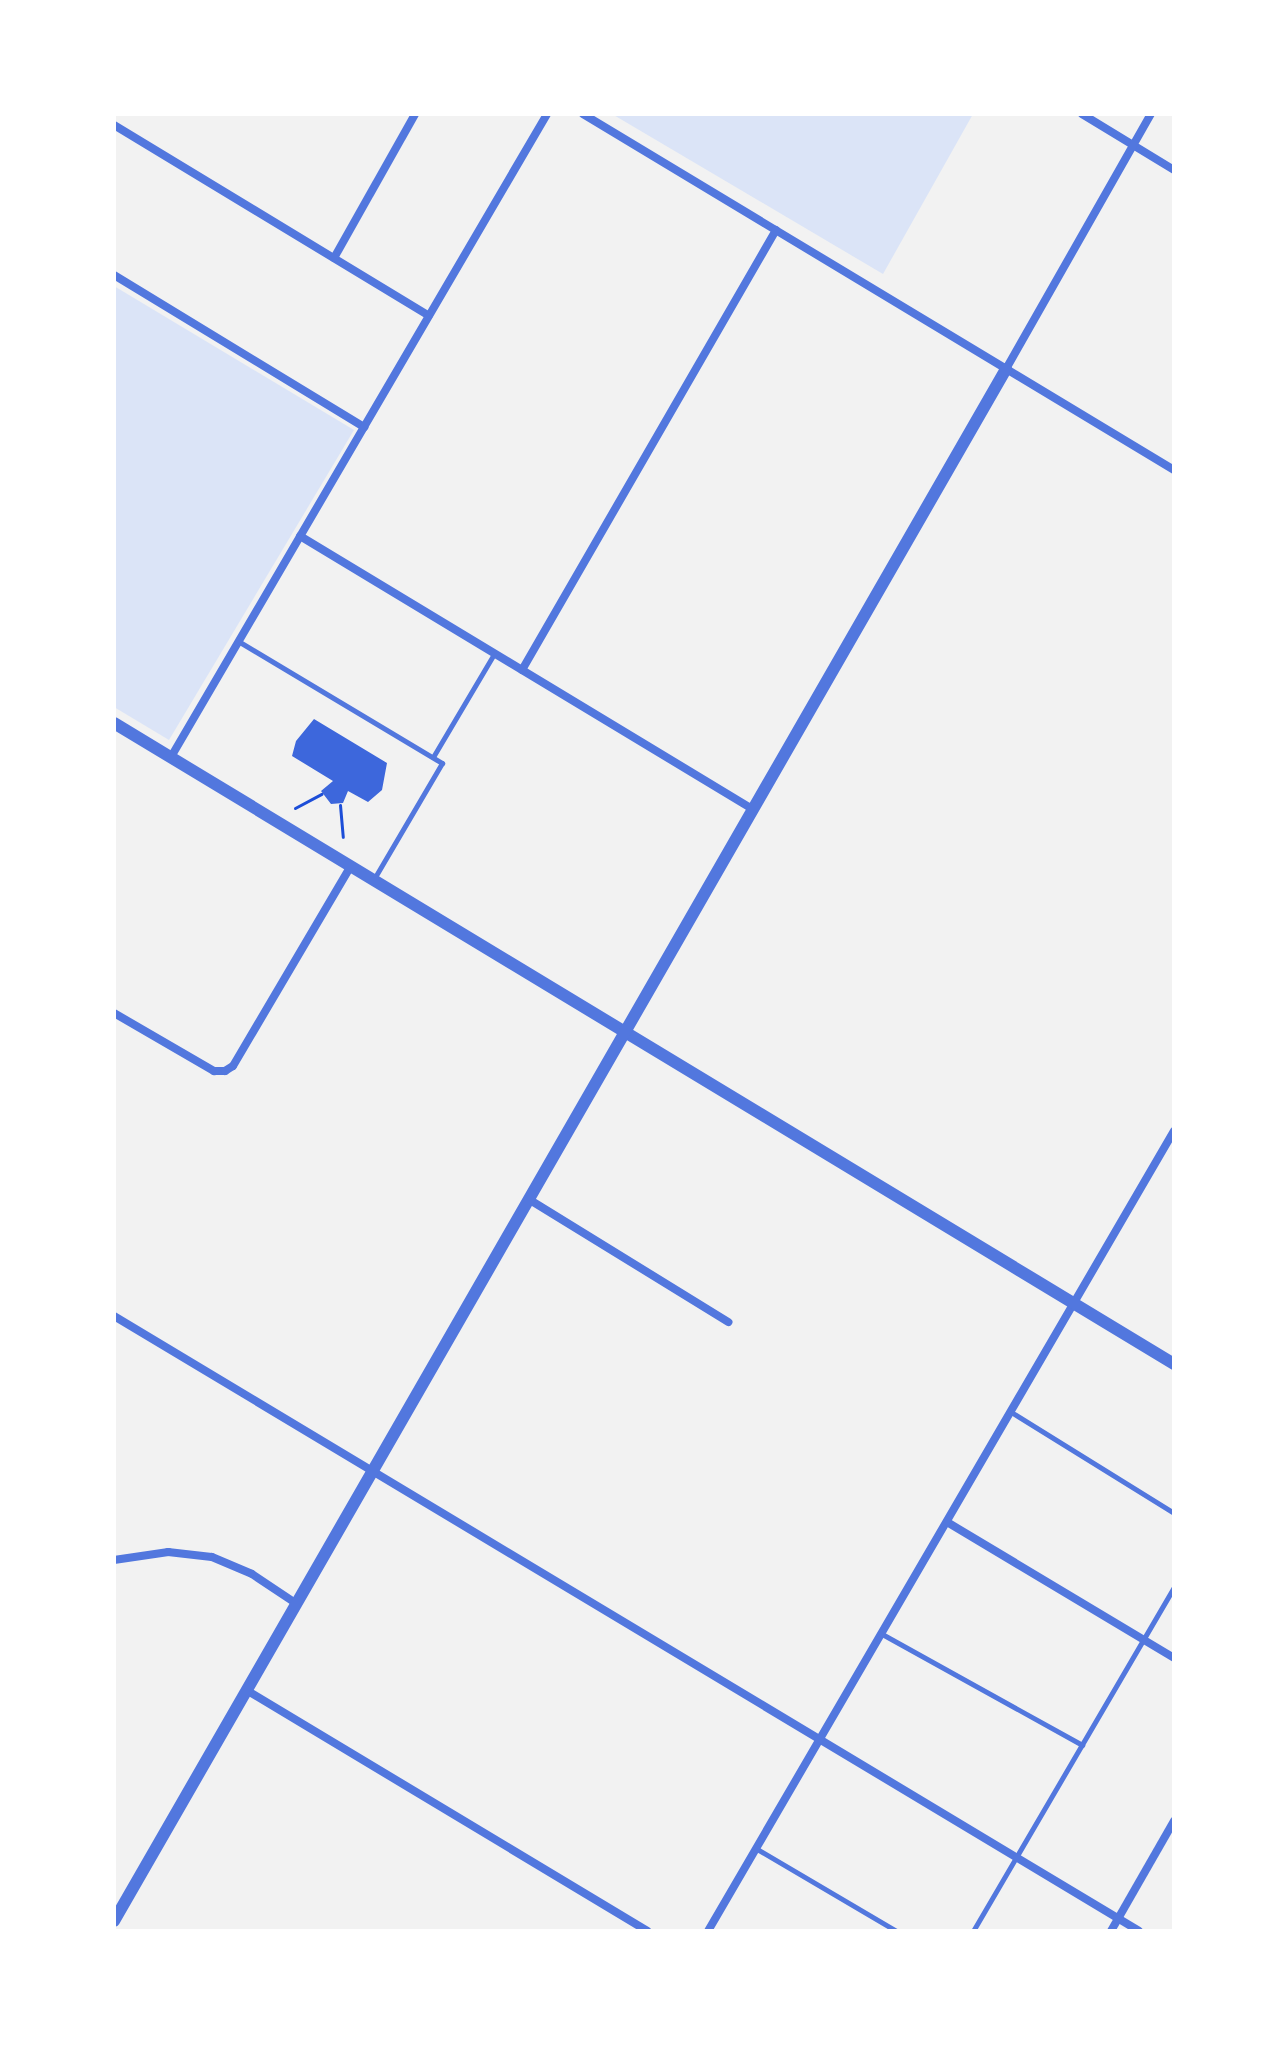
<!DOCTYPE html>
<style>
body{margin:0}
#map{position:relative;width:1288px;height:2045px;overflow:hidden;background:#f2f2f2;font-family:Manrope,sans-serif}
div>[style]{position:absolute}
.green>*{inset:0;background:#dbe4f7}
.building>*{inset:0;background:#3d67dc}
.path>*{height:3px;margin:-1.5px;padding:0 1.5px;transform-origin:1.5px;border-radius:1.5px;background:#1d4ed8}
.service>*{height:5px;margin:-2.5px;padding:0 2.5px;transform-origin:2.5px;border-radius:2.5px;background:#5277de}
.minor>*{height:8px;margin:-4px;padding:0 4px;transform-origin:4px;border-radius:4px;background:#5277de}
.tertiary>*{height:12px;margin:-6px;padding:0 6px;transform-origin:6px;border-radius:6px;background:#5277de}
span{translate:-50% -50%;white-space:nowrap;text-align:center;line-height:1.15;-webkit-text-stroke:7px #fff;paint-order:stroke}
.frame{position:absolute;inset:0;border:116px solid #fff;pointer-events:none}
</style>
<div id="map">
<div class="green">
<i style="clip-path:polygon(612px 114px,973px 114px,883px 274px)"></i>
<i style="clip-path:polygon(114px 286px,354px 430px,169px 740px,114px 707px)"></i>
</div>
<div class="building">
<i style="clip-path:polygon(314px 719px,387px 763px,382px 790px,368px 802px,348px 791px,343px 803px,331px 804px,321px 791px,333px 781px,292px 756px,296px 741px)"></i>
</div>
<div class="path">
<i style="left:340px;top:805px;width:32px;rotate:85deg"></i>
<i style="left:295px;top:808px;width:30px;rotate:-28deg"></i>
</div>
<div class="service">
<i style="left:238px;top:641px;width:238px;rotate:30.9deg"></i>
<i style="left:442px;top:763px;width:134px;rotate:120.4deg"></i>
<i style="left:433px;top:757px;width:120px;rotate:-59.4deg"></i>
<i style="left:1011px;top:1412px;width:192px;rotate:31.8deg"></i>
<i style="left:882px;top:1634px;width:229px;rotate:29deg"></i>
<i style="left:757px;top:1849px;width:161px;rotate:30.5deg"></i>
<i style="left:973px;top:1931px;width:398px;rotate:-59.7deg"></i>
</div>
<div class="minor">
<i style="left:583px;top:114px;width:690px;rotate:31.06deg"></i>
<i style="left:1082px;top:114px;width:108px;rotate:31.3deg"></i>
<i style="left:114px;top:125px;width:368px;rotate:31.2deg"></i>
<i style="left:334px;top:258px;width:165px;rotate:-60.6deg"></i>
<i style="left:114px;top:275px;width:293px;rotate:31.3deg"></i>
<i style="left:1006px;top:369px;width:293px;rotate:-60.4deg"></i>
<i style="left:300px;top:536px;width:530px;rotate:31.11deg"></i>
<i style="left:522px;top:670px;width:508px;rotate:-60deg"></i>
<i style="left:171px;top:757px;width:745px;rotate:-59.68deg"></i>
<i style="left:114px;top:1013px;width:116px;rotate:30.1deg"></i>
<i style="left:214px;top:1071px;width:11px"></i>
<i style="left:225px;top:1071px;width:9px;rotate:-32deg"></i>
<i style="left:233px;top:1066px;width:232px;rotate:-59.5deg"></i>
<i style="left:530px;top:1200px;width:233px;rotate:31.6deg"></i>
<i style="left:114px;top:1316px;width:1195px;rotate:30.96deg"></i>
<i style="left:947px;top:1522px;width:265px;rotate:30.9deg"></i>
<i style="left:114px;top:1560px;width:55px;rotate:-8.4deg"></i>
<i style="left:168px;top:1552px;width:44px;rotate:6.5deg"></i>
<i style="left:212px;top:1557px;width:43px;rotate:23deg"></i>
<i style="left:252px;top:1574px;width:54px;rotate:33.7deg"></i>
<i style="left:248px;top:1691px;width:466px;rotate:31deg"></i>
<i style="left:708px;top:1931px;width:926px;rotate:-59.78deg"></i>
<i style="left:1111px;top:1931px;width:127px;rotate:-60.2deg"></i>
</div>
<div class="tertiary">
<i style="left:114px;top:723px;width:1239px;rotate:31.16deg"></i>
<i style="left:114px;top:1921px;width:1790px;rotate:-60.11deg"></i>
</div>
<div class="frame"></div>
</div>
